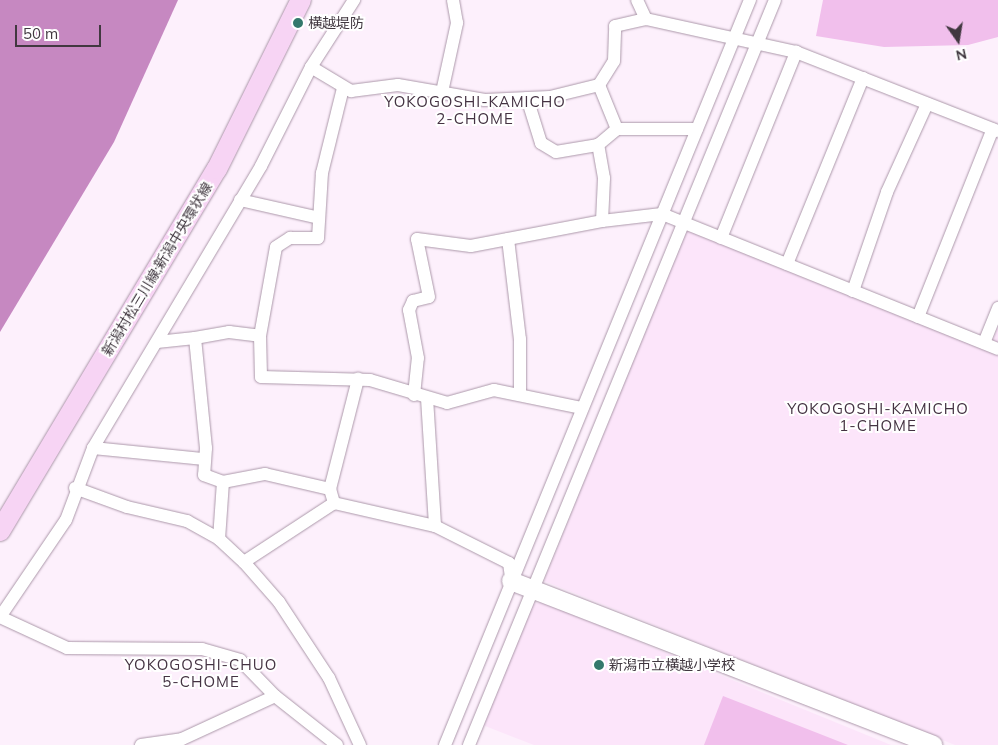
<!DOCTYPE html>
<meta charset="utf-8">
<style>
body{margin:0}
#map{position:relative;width:998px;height:745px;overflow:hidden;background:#fdf0fc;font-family:Mulish,"Noto Sans JP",sans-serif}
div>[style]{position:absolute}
.built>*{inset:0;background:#fce5fa}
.green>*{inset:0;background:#f1bfec}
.water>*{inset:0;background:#c688c1}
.roads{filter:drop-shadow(0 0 1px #ac98aa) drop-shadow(0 0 1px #ac98aa)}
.street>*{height:12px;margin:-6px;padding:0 6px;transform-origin:6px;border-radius:6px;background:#fff}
.secondary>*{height:18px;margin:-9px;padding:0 9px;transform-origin:9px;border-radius:9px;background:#fff}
.primary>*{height:20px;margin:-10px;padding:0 10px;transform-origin:10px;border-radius:10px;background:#f7d4f4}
.dots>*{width:14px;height:14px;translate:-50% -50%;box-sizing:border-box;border:2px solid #fff;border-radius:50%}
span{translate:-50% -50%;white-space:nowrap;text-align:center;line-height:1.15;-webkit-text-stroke:4px #fff;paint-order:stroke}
.poi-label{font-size:14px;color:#413840}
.left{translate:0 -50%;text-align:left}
.street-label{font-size:14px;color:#413840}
.neighbourhood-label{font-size:15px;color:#453343;letter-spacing:1px}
.north{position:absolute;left:933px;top:15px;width:50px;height:50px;-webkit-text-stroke:4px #fff;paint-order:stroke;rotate:167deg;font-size:14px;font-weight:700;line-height:20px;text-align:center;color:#413840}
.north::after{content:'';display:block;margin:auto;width:18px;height:22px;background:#413840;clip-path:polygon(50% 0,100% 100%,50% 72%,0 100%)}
.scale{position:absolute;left:15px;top:25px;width:86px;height:22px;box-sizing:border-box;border:2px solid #413840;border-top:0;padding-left:6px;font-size:15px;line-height:18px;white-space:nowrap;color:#413840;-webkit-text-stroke:4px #fff;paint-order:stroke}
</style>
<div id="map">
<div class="built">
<i style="clip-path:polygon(687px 228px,989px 350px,998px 327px,998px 745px,955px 745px,544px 581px)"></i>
<i style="clip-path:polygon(542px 602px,891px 745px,534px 745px,480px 724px,529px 605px)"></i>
</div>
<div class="green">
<i style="clip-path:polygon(823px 0,998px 0,998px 37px,968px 45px,884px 47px,816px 36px)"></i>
<i style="clip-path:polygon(723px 696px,848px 745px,704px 745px)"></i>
</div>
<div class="water">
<i style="clip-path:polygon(0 0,178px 0,114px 142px,0 332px)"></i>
</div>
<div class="roads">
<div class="street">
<i style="left:637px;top:0;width:21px;rotate:65deg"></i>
<i style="left:311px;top:67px;width:47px;rotate:31deg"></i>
<i style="left:351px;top:91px;width:47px;rotate:-7.3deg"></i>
<i style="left:398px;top:85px;width:88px;rotate:9.8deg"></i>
<i style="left:485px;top:100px;width:65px;rotate:-2.6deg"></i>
<i style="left:550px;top:97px;width:50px;rotate:-13.8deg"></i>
<i style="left:599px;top:85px;width:28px;rotate:-58deg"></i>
<i style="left:614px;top:61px;width:35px;rotate:-88deg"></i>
<i style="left:615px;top:26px;width:32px;rotate:-13deg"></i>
<i style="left:646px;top:19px;width:154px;rotate:12.4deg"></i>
<i style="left:796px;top:52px;width:217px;rotate:21.4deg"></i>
<i style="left:599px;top:85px;width:48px;rotate:67.8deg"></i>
<i style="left:442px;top:92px;width:71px;rotate:-77.7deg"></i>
<i style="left:457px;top:23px;width:23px;rotate:-100deg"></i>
<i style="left:527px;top:98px;width:47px;rotate:72.7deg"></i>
<i style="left:541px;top:143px;width:17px;rotate:31deg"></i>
<i style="left:556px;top:152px;width:43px;rotate:-9.5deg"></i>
<i style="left:240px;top:200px;width:81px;rotate:12.8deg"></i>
<i style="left:602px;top:221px;width:43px;rotate:-87.3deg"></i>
<i style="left:604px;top:178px;width:34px;rotate:-100deg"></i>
<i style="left:598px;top:145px;width:25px;rotate:-40deg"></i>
<i style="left:617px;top:129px;width:80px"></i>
<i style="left:721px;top:238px;width:201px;rotate:-68deg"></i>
<i style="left:508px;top:239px;width:101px;rotate:83.2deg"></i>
<i style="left:520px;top:339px;width:54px;rotate:90deg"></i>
<i style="left:787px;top:264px;width:201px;rotate:-67.8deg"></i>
<i style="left:853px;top:291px;width:105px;rotate:-71deg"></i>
<i style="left:887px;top:192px;width:97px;rotate:-65.6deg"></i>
<i style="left:918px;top:317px;width:202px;rotate:-68.3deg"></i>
<i style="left:260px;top:336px;width:90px;rotate:-79.8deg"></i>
<i style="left:276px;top:247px;width:17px;rotate:-33deg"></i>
<i style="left:290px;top:238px;width:28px"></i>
<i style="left:318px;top:238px;width:65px;rotate:-86.5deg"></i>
<i style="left:322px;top:173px;width:88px;rotate:-76.1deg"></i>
<i style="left:195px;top:338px;width:35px;rotate:-10deg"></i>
<i style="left:229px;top:332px;width:31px;rotate:7deg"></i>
<i style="left:260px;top:336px;width:41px;rotate:88.6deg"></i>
<i style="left:261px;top:377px;width:109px;rotate:1.6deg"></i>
<i style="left:370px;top:380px;width:80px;rotate:16.6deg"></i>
<i style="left:447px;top:403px;width:49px;rotate:-15.5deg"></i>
<i style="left:494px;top:390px;width:90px;rotate:11.6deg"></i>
<i style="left:157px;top:342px;width:38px;rotate:-6deg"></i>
<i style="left:195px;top:338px;width:111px;rotate:84.3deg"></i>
<i style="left:206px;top:448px;width:27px;rotate:94deg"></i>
<i style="left:204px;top:475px;width:20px;rotate:20deg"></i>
<i style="left:223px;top:482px;width:43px;rotate:-10.8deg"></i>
<i style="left:265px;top:474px;width:67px;rotate:13deg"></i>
<i style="left:330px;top:489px;width:15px;rotate:74deg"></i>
<i style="left:334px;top:503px;width:104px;rotate:12.8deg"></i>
<i style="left:435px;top:526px;width:83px;rotate:26.6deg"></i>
<i style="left:509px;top:563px;width:15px;rotate:82deg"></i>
<i style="left:984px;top:343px;width:38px;rotate:-68deg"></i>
<i style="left:414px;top:395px;width:37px;rotate:-84deg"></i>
<i style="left:418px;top:358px;width:49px;rotate:-100.6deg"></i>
<i style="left:409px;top:310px;width:10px;rotate:-66deg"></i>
<i style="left:413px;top:301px;width:16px;rotate:-14deg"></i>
<i style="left:429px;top:297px;width:59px;rotate:-101.7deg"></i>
<i style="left:417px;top:239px;width:54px;rotate:7.4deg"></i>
<i style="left:471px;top:246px;width:133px;rotate:-10.8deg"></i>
<i style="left:602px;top:221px;width:60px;rotate:-6.7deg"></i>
<i style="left:662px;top:214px;width:362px;rotate:21.9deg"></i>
<i style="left:427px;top:398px;width:128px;rotate:86.4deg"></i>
<i style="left:93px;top:448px;width:112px;rotate:5.7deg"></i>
<i style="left:75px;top:488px;width:55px;rotate:20.1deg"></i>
<i style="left:127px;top:507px;width:62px;rotate:13.1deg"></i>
<i style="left:187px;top:521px;width:37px;rotate:29deg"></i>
<i style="left:219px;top:539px;width:34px;rotate:43deg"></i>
<i style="left:244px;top:562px;width:53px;rotate:48.8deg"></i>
<i style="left:279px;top:602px;width:91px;rotate:56.7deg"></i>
<i style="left:329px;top:678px;width:74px;rotate:65.2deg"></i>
<i style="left:330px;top:489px;width:114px;rotate:-75.7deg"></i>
<i style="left:219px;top:539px;width:57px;rotate:-86deg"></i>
<i style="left:244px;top:562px;width:108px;rotate:-33.2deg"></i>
<i style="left:0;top:617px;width:117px;rotate:-55.8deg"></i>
<i style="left:66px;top:520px;width:77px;rotate:-69.4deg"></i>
<i style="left:93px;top:448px;width:328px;rotate:-59.2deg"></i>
<i style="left:261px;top:166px;width:111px;rotate:-63.2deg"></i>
<i style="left:311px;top:67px;width:80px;rotate:-57.3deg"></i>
<i style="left:0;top:617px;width:74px;rotate:24.8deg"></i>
<i style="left:67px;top:648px;width:135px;rotate:0.4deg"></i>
<i style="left:202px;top:649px;width:40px;rotate:16deg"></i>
<i style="left:240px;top:660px;width:50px;rotate:45.8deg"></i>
<i style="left:141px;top:745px;width:41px;rotate:-8.3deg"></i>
<i style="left:182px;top:739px;width:102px;rotate:-24.8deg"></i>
<i style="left:275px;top:696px;width:79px;rotate:38.3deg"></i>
<i style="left:445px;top:745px;width:805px;rotate:-67.74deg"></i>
<i style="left:469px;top:745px;width:805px;rotate:-67.67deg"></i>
</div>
<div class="secondary">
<i style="left:511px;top:581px;width:453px;rotate:21.2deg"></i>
</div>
<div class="primary">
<i style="left:0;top:531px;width:422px;rotate:-59.1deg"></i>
<i style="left:217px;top:169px;width:189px;rotate:-63.6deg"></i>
</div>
</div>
<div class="dots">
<i style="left:298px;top:23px;background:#34786c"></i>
<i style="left:599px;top:665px;background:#34786c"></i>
</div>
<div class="poi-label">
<span class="left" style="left:308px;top:23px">横越堤防</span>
<span class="left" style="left:609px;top:665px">新潟市立横越小学校</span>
</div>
<div class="street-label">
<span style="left:157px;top:269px;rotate:-59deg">新潟村松三川線;新潟中央環状線</span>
</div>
<div class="neighbourhood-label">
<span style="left:475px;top:110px">YOKOGOSHI-KAMICHO<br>2-CHOME</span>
<span style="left:878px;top:417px">YOKOGOSHI-KAMICHO<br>1-CHOME</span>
<span style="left:201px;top:673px">YOKOGOSHI-CHUO<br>5-CHOME</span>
</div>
<div class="north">N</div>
<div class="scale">50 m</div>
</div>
